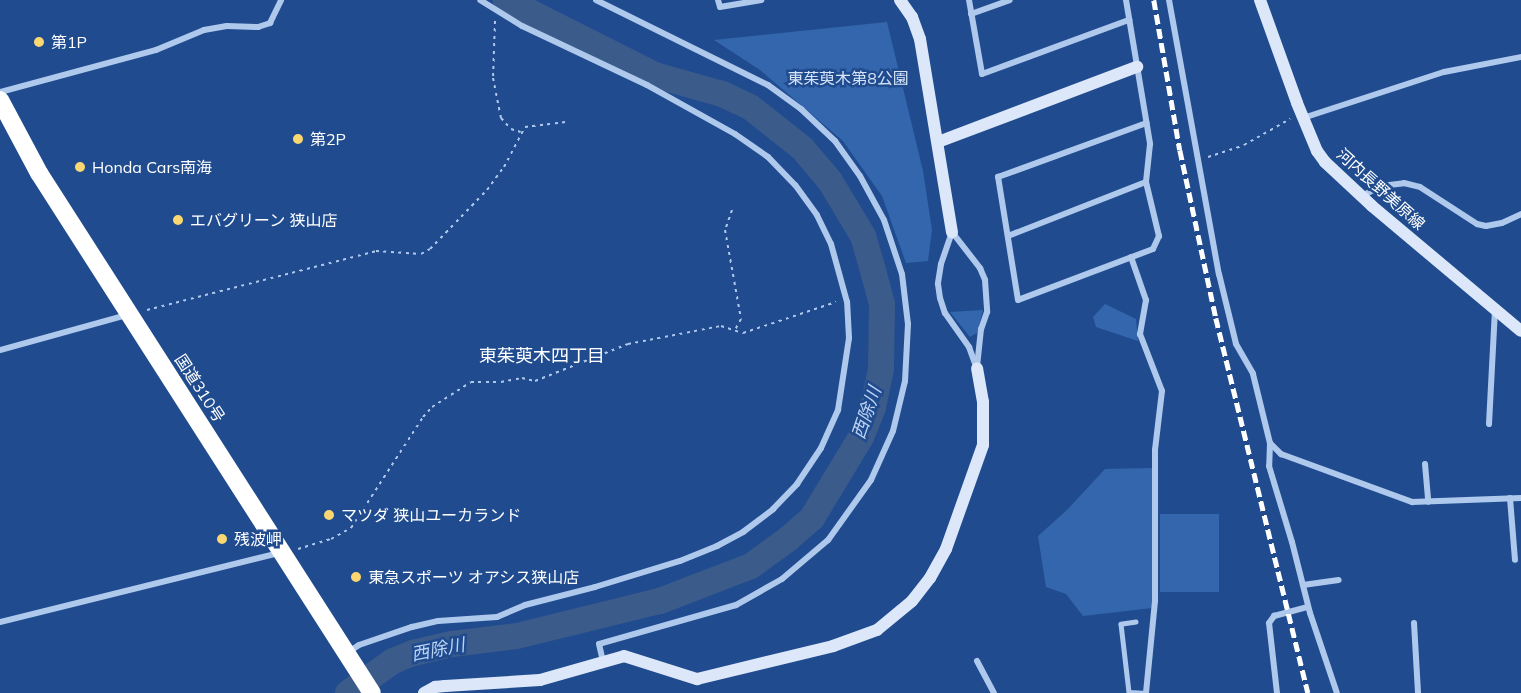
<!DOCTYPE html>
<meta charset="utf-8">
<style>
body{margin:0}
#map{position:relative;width:1521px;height:693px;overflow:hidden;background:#204c8f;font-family:Mulish,"Noto Sans JP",sans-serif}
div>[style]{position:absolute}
.green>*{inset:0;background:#3466ad;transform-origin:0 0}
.river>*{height:26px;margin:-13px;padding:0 13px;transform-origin:13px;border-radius:13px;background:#3b5b8b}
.path>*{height:2px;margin-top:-1px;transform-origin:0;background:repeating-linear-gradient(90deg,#afc9ed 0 3px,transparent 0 7.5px)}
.lane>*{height:4.5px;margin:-2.25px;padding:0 2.25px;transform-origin:2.25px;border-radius:2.25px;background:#afc9ed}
.street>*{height:6px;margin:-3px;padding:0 3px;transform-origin:3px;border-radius:3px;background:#afc9ed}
.secondary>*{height:12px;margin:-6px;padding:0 6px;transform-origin:6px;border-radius:6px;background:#dce7f9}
.highway>*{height:18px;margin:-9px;padding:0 9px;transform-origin:9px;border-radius:9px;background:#fff}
.rail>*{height:4.5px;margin-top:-2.25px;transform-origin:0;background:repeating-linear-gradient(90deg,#fff 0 10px,transparent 0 14.5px)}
.dots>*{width:16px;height:16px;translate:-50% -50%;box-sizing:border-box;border:3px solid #204c8f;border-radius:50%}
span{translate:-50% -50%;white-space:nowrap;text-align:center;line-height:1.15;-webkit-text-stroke:5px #204c8f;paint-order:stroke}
.poi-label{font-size:16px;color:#fff}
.left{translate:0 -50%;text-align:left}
.park-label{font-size:16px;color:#d5e4f9}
.street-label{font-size:16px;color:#fff}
.neighbourhood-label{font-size:18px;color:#fff}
.water-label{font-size:18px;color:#bcd3f4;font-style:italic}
</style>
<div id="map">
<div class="green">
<i style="clip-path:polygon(887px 22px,923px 171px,932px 230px,928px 261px,906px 263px,882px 196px,843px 141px,760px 70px,714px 40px)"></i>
<i style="clip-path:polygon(1105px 304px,1136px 319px,1138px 341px,1096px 327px,1093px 317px)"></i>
<i style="clip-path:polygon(983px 310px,977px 333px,970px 337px,950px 312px)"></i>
<i style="clip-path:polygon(1152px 468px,1152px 608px,1083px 616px,1066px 594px,1046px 587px,1038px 536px,1067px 510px,1105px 469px)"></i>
<i style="left:1160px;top:514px;width:59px;height:78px"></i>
</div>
<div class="river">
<i style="left:348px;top:693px;width:55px;rotate:-35.4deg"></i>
<i style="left:393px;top:661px;width:22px;rotate:-22deg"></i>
<i style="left:413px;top:653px;width:40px;rotate:-13deg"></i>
<i style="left:452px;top:644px;width:65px;rotate:-7deg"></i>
<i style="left:517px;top:636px;width:147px;rotate:-13.8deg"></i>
<i style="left:660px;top:601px;width:97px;rotate:-21deg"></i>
<i style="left:751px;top:566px;width:46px;rotate:-36.1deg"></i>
<i style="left:788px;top:539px;width:32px;rotate:-41deg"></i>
<i style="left:812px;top:518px;width:95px;rotate:-58.8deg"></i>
<i style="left:861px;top:437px;width:32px;rotate:-68deg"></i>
<i style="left:873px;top:407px;width:39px;rotate:-78deg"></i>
<i style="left:881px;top:369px;width:65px;rotate:-89.1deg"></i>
<i style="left:882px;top:304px;width:38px;rotate:-105deg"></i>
<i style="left:872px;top:267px;width:32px;rotate:-106deg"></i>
<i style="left:863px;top:236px;width:64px;rotate:-121deg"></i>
<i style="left:830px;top:181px;width:43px;rotate:-130.3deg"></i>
<i style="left:802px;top:148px;width:66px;rotate:-141.7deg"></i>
<i style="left:750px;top:107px;width:31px;rotate:-155deg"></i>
<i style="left:722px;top:94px;width:70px;rotate:-164.2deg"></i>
<i style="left:655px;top:75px;width:167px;rotate:-153.3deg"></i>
</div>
<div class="path">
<i style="left:495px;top:21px;width:57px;rotate:92deg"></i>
<i style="left:493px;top:78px;width:41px;rotate:78.7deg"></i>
<i style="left:501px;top:118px;width:15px;rotate:48deg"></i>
<i style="left:511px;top:129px;width:10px;rotate:17deg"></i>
<i style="left:1208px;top:157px;width:38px;rotate:-18deg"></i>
<i style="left:1244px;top:145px;width:53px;rotate:-29.5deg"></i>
<i style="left:732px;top:210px;width:21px;rotate:109deg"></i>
<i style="left:725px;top:230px;width:90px;rotate:79.8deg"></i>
<i style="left:741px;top:319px;width:13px;rotate:119deg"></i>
<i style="left:147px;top:310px;width:236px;rotate:-14.4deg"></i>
<i style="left:376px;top:251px;width:45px;rotate:3.8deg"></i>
<i style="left:421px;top:254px;width:10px;rotate:-29deg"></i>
<i style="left:430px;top:249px;width:82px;rotate:-46deg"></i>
<i style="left:487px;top:190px;width:29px;rotate:-54deg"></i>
<i style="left:504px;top:167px;width:45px;rotate:-62.3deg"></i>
<i style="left:525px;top:127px;width:41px;rotate:-7deg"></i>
<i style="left:298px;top:549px;width:34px;rotate:-17deg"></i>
<i style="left:331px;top:539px;width:23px;rotate:-29deg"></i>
<i style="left:351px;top:528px;width:132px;rotate:-57deg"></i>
<i style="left:423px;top:417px;width:13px;rotate:-48deg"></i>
<i style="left:432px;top:407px;width:46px;rotate:-32.7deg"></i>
<i style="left:471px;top:382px;width:30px"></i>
<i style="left:501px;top:382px;width:21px;rotate:-11deg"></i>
<i style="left:522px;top:378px;width:13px;rotate:13deg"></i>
<i style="left:535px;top:381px;width:100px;rotate:-21.7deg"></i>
<i style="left:628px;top:344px;width:95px;rotate:-11deg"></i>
<i style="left:721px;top:326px;width:23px;rotate:18deg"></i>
<i style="left:743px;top:333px;width:98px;rotate:-18.4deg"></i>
</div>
<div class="lane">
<i style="left:1136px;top:622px;width:15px;rotate:172deg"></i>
<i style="left:1121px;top:624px;width:68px;rotate:83.3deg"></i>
<i style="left:1129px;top:692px;width:17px;rotate:3deg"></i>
</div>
<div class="street">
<i style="left:596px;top:0;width:192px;rotate:26.3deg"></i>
<i style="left:768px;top:85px;width:41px;rotate:36deg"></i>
<i style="left:801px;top:109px;width:47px;rotate:43.3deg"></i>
<i style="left:835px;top:141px;width:43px;rotate:54.5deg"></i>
<i style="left:860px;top:176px;width:50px;rotate:61.4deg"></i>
<i style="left:884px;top:220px;width:57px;rotate:71.6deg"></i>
<i style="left:902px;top:274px;width:50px;rotate:83.2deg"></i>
<i style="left:908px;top:324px;width:57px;rotate:93deg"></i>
<i style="left:905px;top:381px;width:51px;rotate:103.5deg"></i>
<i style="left:893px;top:431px;width:54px;rotate:114.2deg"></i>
<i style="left:871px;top:480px;width:74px;rotate:125.6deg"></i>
<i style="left:828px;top:540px;width:60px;rotate:139.7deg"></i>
<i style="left:782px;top:579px;width:53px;rotate:150.5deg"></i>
<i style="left:736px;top:605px;width:142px;rotate:164.1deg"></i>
<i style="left:599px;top:644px;width:17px;rotate:77deg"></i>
<i style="left:718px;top:0;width:7px;rotate:74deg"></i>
<i style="left:720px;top:7px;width:42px;rotate:-9.7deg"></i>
<i style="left:969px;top:0;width:75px;rotate:80deg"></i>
<i style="left:982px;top:74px;width:157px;rotate:-20.2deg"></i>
<i style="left:1126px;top:0;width:146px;rotate:80.5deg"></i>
<i style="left:1150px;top:144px;width:38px;rotate:96deg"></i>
<i style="left:1146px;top:182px;width:56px;rotate:76.5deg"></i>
<i style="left:1159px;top:236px;width:14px;rotate:115deg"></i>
<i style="left:1153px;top:249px;width:144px;rotate:159.3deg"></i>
<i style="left:1018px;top:300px;width:125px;rotate:-99.2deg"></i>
<i style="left:998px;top:177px;width:158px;rotate:-20deg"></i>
<i style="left:1169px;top:0;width:279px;rotate:79.7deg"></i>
<i style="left:1219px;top:274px;width:72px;rotate:76.3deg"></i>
<i style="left:1236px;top:344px;width:34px;rotate:60deg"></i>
<i style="left:1253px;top:374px;width:71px;rotate:76.2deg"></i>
<i style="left:1270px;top:443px;width:23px;rotate:92deg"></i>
<i style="left:1269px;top:466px;width:79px;rotate:73.2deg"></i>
<i style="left:1292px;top:542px;width:73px;rotate:75.8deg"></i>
<i style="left:1310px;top:613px;width:84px;rotate:71.4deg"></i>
<i style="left:971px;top:14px;width:41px;rotate:-19.7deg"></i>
<i style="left:0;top:92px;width:162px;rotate:-15.1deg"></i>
<i style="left:156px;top:50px;width:52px;rotate:-22.6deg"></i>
<i style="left:204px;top:30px;width:23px;rotate:-10deg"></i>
<i style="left:227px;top:26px;width:31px;rotate:2deg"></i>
<i style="left:258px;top:27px;width:13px;rotate:-18deg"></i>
<i style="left:270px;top:23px;width:25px;rotate:-64deg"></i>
<i style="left:1303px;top:118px;width:148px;rotate:-18.1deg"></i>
<i style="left:1444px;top:72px;width:78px;rotate:-11deg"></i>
<i style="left:1362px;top:196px;width:21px;rotate:-28deg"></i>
<i style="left:1381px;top:186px;width:23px;rotate:-7deg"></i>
<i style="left:1404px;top:183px;width:16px;rotate:14deg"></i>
<i style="left:1420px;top:187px;width:68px;rotate:33deg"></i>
<i style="left:1477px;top:224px;width:9px;rotate:13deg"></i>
<i style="left:1486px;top:226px;width:16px;rotate:-11deg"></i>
<i style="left:1502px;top:223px;width:21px;rotate:-25deg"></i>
<i style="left:952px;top:232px;width:34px;rotate:109deg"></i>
<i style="left:941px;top:264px;width:20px;rotate:99deg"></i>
<i style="left:938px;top:284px;width:14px;rotate:82deg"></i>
<i style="left:940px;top:298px;width:16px;rotate:72deg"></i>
<i style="left:945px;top:313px;width:42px;rotate:54.8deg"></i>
<i style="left:969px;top:347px;width:23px;rotate:70deg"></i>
<i style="left:952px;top:232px;width:46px;rotate:52.1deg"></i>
<i style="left:980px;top:268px;width:13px;rotate:67deg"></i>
<i style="left:985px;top:280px;width:32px;rotate:86deg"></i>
<i style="left:987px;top:312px;width:18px;rotate:109deg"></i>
<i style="left:981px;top:329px;width:36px;rotate:96deg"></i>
<i style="left:1008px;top:236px;width:148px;rotate:-21.4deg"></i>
<i style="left:1131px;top:257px;width:46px;rotate:70.8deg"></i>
<i style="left:1146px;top:300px;width:35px;rotate:100deg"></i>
<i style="left:1140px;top:334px;width:61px;rotate:68.9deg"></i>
<i style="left:1162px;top:391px;width:59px;rotate:96.8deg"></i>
<i style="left:1155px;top:450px;width:151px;rotate:90deg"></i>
<i style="left:1155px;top:601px;width:92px;rotate:95.6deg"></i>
<i style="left:0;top:350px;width:132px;rotate:-15.4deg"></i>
<i style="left:1489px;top:424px;width:114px;rotate:-87deg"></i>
<i style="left:1270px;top:443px;width:16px;rotate:45deg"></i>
<i style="left:1281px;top:454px;width:140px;rotate:20.1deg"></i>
<i style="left:1412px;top:502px;width:109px;rotate:-2.1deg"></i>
<i style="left:1425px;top:464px;width:38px;rotate:85deg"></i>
<i style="left:1510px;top:498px;width:62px;rotate:85.4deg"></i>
<i style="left:1303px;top:585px;width:36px;rotate:-8deg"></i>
<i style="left:0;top:622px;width:287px;rotate:-13.9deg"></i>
<i style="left:1414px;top:623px;width:70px;rotate:86.7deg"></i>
<i style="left:347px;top:653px;width:14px;rotate:-34deg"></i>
<i style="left:359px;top:645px;width:56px;rotate:-18.8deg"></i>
<i style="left:412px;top:627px;width:27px;rotate:-13deg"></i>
<i style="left:438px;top:621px;width:59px;rotate:-3.9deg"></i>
<i style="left:497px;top:617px;width:30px;rotate:-23deg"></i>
<i style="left:525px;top:605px;width:72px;rotate:-14.4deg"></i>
<i style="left:595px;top:587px;width:89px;rotate:-17deg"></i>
<i style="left:680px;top:561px;width:40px;rotate:-22deg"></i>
<i style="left:717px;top:546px;width:30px;rotate:-28deg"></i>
<i style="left:743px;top:532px;width:38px;rotate:-37deg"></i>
<i style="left:773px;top:509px;width:35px;rotate:-46deg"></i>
<i style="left:797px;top:484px;width:43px;rotate:-56.3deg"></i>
<i style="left:821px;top:448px;width:42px;rotate:-65.9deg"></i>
<i style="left:838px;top:410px;width:73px;rotate:-81.3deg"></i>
<i style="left:849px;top:338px;width:36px;rotate:-93deg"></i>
<i style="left:847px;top:302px;width:60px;rotate:-105.4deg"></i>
<i style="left:831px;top:244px;width:32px;rotate:-116deg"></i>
<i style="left:817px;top:215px;width:37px;rotate:-126deg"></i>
<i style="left:795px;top:185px;width:39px;rotate:-134deg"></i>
<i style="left:768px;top:157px;width:40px;rotate:-145.1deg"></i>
<i style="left:735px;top:134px;width:101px;rotate:-150.9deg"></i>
<i style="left:647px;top:85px;width:138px;rotate:-154.7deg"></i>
<i style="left:522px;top:26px;width:49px;rotate:-148.2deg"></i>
<i style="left:977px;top:661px;width:36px;rotate:62deg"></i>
<i style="left:1277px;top:693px;width:70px;rotate:-96.5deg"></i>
<i style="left:1269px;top:623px;width:9px;rotate:-54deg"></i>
<i style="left:1274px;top:616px;width:35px;rotate:-15deg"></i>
</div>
<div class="secondary">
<i style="left:900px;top:0;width:21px;rotate:55deg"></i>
<i style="left:912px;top:17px;width:23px;rotate:70deg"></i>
<i style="left:920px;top:39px;width:196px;rotate:80.6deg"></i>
<i style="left:1260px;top:0;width:109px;rotate:70.2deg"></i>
<i style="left:1297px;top:103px;width:52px;rotate:67.4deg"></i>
<i style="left:1317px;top:151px;width:14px;rotate:54deg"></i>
<i style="left:1325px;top:162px;width:64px;rotate:43.1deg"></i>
<i style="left:1372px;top:206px;width:194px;rotate:40deg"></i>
<i style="left:938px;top:142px;width:213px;rotate:-20.7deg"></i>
<i style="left:424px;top:693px;width:13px;rotate:-29deg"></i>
<i style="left:435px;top:687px;width:10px;rotate:-6deg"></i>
<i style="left:445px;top:686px;width:95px;rotate:-3.6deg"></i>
<i style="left:540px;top:680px;width:87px;rotate:-15.9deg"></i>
<i style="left:624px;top:656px;width:77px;rotate:17.5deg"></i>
<i style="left:697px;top:679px;width:140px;rotate:-13.6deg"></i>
<i style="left:833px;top:646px;width:47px;rotate:-20deg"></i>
<i style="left:877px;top:630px;width:45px;rotate:-39.6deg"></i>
<i style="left:912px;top:601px;width:29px;rotate:-52deg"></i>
<i style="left:930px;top:578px;width:33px;rotate:-61deg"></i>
<i style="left:946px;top:549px;width:110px;rotate:-70.4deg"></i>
<i style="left:983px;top:445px;width:43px;rotate:-90deg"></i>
<i style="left:983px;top:402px;width:34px;rotate:-100deg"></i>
</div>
<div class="highway">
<i style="left:0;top:100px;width:83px;rotate:61.9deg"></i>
<i style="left:39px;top:173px;width:617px;rotate:57.37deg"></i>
</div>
<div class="rail">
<i style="left:1154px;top:0;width:152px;rotate:80.2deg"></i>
<i style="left:1180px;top:150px;width:172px;rotate:77.9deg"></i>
<i style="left:1216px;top:318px;width:386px;rotate:76.2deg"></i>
</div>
<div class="dots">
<i style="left:39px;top:42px;background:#fad770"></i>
<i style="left:298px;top:139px;background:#fad770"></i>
<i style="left:80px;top:167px;background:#fad770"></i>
<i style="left:178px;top:220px;background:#fad770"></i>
<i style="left:329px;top:515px;background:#fad770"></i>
<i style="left:222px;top:539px;background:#fad770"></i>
<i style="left:356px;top:577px;background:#fad770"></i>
</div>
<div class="poi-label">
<span class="left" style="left:51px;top:42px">第1P</span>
<span class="left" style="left:310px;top:139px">第2P</span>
<span class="left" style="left:92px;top:167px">Honda Cars南海</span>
<span class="left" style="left:190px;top:220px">エバグリーン 狭山店</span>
<span class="left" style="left:341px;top:515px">マツダ 狭山ユーカランド</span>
<span class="left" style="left:234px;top:539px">残波岬</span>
<span class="left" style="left:368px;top:577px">東急スポーツ オアシス狭山店</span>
</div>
<div class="park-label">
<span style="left:848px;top:78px">東茱萸木第8公園</span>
</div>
<div class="street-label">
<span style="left:1381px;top:189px;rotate:42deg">河内長野美原線</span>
<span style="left:200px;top:388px;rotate:57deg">国道310号</span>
</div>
<div class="neighbourhood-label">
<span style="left:542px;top:356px">東茱萸木四丁目</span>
</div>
<div class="water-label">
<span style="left:867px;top:413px;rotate:-71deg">西除川</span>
<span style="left:438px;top:650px;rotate:-11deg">西除川</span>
</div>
</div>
